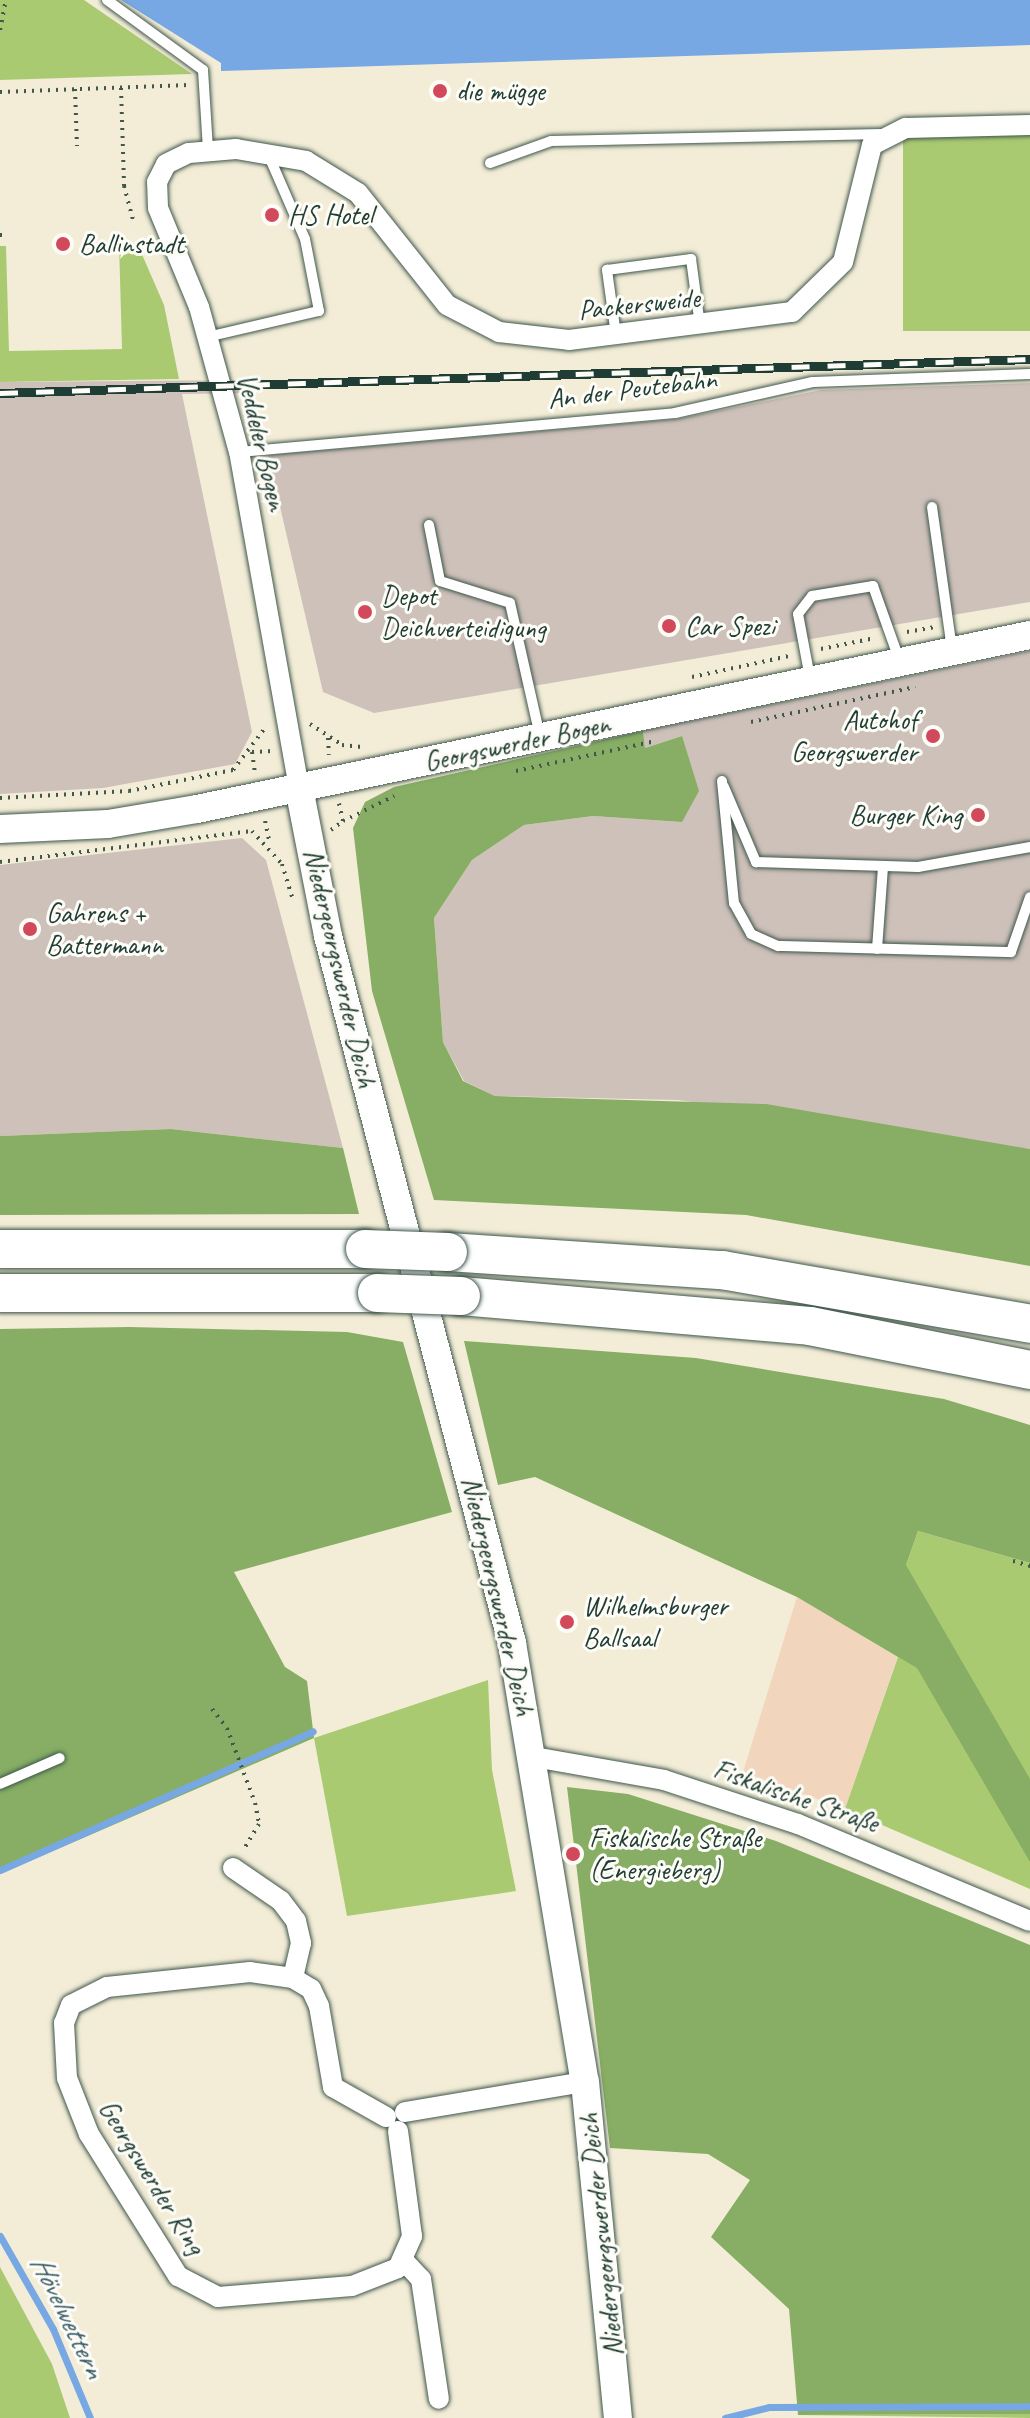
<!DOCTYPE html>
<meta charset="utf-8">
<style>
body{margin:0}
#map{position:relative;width:1030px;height:2418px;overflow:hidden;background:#f3edd7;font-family:Caveat,sans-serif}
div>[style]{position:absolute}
.built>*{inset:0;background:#f1d5bd}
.industrial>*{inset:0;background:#cec1ba}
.green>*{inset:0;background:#aaca72;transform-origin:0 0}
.forest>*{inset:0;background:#87ae64}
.water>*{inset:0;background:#78a8e3}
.stream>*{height:7px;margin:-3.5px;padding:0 3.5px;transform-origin:3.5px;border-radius:3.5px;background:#78a8e3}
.path>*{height:4px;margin-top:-2px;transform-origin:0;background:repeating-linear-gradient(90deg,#3f574c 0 2px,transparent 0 8px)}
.roads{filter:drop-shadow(0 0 2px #3f574c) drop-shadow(0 0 2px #3f574c)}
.lane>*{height:10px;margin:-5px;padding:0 5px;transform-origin:5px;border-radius:5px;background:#fff}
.street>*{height:20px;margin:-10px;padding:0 10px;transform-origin:10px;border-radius:10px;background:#fff}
.secondary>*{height:28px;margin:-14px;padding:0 14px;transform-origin:14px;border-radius:14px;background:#fff}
.highway>*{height:38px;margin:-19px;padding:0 19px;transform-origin:19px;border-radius:19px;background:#fff}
.rail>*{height:9px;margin-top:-4.5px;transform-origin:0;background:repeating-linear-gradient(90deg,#fdfcf7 0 18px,#1f3d34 0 36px);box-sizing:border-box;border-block:2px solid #1f3d34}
.bridges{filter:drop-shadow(0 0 2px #3f574c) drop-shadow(0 0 2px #3f574c)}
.highway-bridge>*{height:38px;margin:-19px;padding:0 19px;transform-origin:19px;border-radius:19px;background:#fff}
.dots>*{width:22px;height:22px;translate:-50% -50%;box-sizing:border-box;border:4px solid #fdfcf7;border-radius:50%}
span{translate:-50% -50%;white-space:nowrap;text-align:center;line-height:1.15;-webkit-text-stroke:6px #fdfcf7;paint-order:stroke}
.poi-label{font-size:28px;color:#1f3d34}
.left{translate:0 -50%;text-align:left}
.right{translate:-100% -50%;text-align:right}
.street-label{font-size:28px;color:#1f3d34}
.water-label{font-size:30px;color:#3a5d69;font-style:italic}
</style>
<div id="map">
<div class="built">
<i style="clip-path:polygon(797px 1597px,898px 1656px,845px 1809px,743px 1772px)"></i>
</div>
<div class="industrial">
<i style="clip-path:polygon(253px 380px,253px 393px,182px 394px,252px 732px,235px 764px,103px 788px,0 794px,0 382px)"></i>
<i style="clip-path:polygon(1030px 383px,1030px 602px,374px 713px,323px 692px,268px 455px,677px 419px,821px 390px)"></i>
<i style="clip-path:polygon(1030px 651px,1030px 1149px,678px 1100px,495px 1096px,464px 1081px,443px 1042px,434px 918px,472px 860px,524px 825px,593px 816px,682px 822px,682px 736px,645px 748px,643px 731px)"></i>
<i style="clip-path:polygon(242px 838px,266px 860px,343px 1148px,171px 1129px,0 1136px,0 865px)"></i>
</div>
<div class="green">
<i style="clip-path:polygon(0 0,84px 0,192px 74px,0 80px)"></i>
<i style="left:1030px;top:134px;width:197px;height:127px;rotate:90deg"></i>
<i style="clip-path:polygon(119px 243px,137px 243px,164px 305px,179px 379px,0 382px,0 246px,6px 246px,9px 351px,122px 349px)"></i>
<i style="clip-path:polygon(918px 1531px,1030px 1563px,1030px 1889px,845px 1809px,898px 1657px,834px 1619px,906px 1565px)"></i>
<i style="clip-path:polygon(488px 1680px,492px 1770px,516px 1891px,347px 1916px,314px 1738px)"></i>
<i style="clip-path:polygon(0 2267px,52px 2364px,70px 2418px,0 2418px)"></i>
<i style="clip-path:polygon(1030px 2414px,1030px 2418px,798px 2415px)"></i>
</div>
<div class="forest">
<i style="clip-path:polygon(643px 731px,645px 748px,682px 736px,699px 791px,682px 822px,593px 816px,524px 825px,472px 860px,434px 918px,443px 1042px,463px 1081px,495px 1096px,766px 1104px,1030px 1149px,1030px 1266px,746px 1215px,434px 1200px,372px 991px,353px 828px,365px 802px,394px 787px)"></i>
<i style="clip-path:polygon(171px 1129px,343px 1148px,359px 1214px,0 1215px,0 1136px)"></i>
<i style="clip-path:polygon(129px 1327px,347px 1332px,403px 1342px,452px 1512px,234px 1572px,285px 1667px,307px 1681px,314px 1738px,0 1874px,0 1329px)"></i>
<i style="clip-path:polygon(464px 1341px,696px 1358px,944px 1399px,1030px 1425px,1030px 1563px,918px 1531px,906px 1565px,1030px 1779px,1030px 1862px,917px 1668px,797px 1597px,535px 1477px,498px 1485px)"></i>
<i style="clip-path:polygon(567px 1787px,628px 1794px,776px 1841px,1030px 1945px,1030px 2414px,798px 2415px,789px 2309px,711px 2237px,750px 2180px,708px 2154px,610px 2148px)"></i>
</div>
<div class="water">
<i style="clip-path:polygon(121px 0,1030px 0,1030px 45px,221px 71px,221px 63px)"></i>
</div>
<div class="stream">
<i style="left:0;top:1870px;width:342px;rotate:-23.9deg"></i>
<i style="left:0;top:2236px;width:107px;rotate:60.3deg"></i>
<i style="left:53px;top:2329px;width:96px;rotate:67.4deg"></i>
<i style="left:725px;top:2418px;width:45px;rotate:-14deg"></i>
<i style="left:769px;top:2407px;width:261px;rotate:-0.2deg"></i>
</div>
<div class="path">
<i style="left:0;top:30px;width:31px;rotate:-79deg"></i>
<i style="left:121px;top:88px;width:98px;rotate:88.2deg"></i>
<i style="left:124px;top:186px;width:38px;rotate:75deg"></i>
<i style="left:75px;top:89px;width:57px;rotate:88deg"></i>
<i style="left:0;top:92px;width:189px;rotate:-2.1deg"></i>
<i style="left:0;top:235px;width:6px"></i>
<i style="left:907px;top:632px;width:27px;rotate:-10deg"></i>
<i style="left:821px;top:649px;width:55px;rotate:-11.5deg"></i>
<i style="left:692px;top:677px;width:99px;rotate:-12.2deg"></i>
<i style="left:751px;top:722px;width:168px;rotate:-12deg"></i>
<i style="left:310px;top:724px;width:38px;rotate:33deg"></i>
<i style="left:342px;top:745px;width:20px;rotate:6deg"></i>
<i style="left:328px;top:738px;width:17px;rotate:87deg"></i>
<i style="left:252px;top:752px;width:21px;rotate:82deg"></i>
<i style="left:252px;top:752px;width:21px;rotate:-3deg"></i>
<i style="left:516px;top:771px;width:143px;rotate:-12.1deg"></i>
<i style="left:0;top:798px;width:129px;rotate:-3.1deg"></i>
<i style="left:129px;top:791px;width:106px;rotate:-11.4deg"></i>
<i style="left:233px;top:770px;width:53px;rotate:-52.7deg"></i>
<i style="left:265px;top:821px;width:19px;rotate:78deg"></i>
<i style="left:343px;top:821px;width:57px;rotate:-26.1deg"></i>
<i style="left:331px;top:830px;width:15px;rotate:-37deg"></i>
<i style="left:343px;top:821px;width:18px;rotate:-103deg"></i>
<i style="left:0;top:862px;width:254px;rotate:-7deg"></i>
<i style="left:252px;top:831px;width:45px;rotate:47.7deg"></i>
<i style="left:282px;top:864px;width:37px;rotate:73deg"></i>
<i style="left:1013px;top:1561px;width:18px;rotate:16deg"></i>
<i style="left:212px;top:1709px;width:24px;rotate:52deg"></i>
<i style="left:227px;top:1728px;width:80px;rotate:69.5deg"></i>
<i style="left:255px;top:1803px;width:21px;rotate:79deg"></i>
<i style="left:259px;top:1824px;width:31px;rotate:121deg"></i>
</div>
<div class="roads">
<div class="lane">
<i style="left:107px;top:0;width:119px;rotate:36.1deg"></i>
<i style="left:203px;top:70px;width:80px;rotate:86.4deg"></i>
<i style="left:490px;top:163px;width:65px;rotate:-19.8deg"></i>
<i style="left:551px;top:141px;width:331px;rotate:-1.2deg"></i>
<i style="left:616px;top:335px;width:66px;rotate:-97.9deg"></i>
<i style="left:607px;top:270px;width:85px;rotate:-7.5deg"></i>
<i style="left:691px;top:259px;width:68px;rotate:82.3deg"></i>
<i style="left:207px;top:337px;width:115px;rotate:-13.1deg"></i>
<i style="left:319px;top:311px;width:73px;rotate:-101deg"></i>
<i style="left:305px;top:239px;width:93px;rotate:-113.5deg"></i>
<i style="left:239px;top:452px;width:438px;rotate:-5.1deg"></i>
<i style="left:675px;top:413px;width:141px;rotate:-12.7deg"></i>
<i style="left:813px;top:382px;width:217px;rotate:-2.1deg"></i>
<i style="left:932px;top:507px;width:143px;rotate:82deg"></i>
<i style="left:429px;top:525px;width:57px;rotate:78.9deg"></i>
<i style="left:440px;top:581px;width:73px;rotate:17.4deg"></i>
<i style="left:510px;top:603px;width:136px;rotate:77.3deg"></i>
<i style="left:810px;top:678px;width:65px;rotate:-100.6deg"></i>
<i style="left:798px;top:614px;width:23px;rotate:-52deg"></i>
<i style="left:812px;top:596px;width:62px;rotate:-9.3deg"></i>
<i style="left:873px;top:586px;width:77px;rotate:70.4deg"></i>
<i style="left:722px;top:781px;width:123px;rotate:84.4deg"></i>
<i style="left:734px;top:903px;width:35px;rotate:61deg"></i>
<i style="left:751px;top:934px;width:30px;rotate:24deg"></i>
<i style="left:778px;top:946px;width:233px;rotate:1.5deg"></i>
<i style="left:1011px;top:952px;width:58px;rotate:-70.9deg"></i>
<i style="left:724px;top:787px;width:82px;rotate:66.9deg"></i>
<i style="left:756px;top:862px;width:162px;rotate:1.8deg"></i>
<i style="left:918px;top:867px;width:114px;rotate:-10.1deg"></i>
<i style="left:877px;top:949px;width:82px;rotate:-85.8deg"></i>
<i style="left:0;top:1784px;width:65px;rotate:-23.4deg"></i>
</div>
<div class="street">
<i style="left:299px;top:788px;width:341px;rotate:-100.1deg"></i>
<i style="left:239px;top:452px;width:150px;rotate:-105.4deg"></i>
<i style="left:199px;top:307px;width:107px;rotate:-112.5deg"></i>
<i style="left:158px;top:208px;width:26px;rotate:-92deg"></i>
<i style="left:157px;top:182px;width:20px;rotate:-63deg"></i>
<i style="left:166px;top:164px;width:25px;rotate:-26deg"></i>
<i style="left:189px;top:153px;width:47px;rotate:-4.9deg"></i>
<i style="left:236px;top:149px;width:71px;rotate:9.7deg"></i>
<i style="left:306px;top:161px;width:61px;rotate:31.6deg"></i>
<i style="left:358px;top:193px;width:143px;rotate:51.5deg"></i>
<i style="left:447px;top:305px;width:59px;rotate:27.4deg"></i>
<i style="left:499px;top:332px;width:70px;rotate:6.5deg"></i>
<i style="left:569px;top:340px;width:225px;rotate:-7.2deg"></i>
<i style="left:792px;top:312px;width:71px;rotate:-44.4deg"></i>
<i style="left:843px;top:262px;width:121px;rotate:-76.1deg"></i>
<i style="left:872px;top:145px;width:38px;rotate:-27deg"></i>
<i style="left:906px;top:128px;width:124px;rotate:-1.4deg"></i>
<i style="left:534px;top:1757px;width:132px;rotate:10deg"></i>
<i style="left:664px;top:1780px;width:141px;rotate:18.2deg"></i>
<i style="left:798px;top:1824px;width:251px;rotate:22.7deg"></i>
<i style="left:233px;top:1868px;width:58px;rotate:34.5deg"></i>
<i style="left:281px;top:1901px;width:25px;rotate:53deg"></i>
<i style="left:296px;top:1921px;width:23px;rotate:77deg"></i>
<i style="left:301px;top:1943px;width:36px;rotate:103deg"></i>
<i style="left:405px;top:2112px;width:182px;rotate:-9.5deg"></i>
<i style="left:386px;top:2117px;width:61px;rotate:-150.5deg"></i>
<i style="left:333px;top:2087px;width:82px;rotate:-99.8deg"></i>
<i style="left:319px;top:2006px;width:19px;rotate:-115deg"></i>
<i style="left:311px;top:1989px;width:21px;rotate:-149deg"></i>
<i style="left:293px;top:1978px;width:43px;rotate:-172.1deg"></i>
<i style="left:250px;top:1972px;width:144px;rotate:174deg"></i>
<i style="left:107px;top:1987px;width:40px;rotate:153.4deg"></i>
<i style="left:71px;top:2005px;width:19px;rotate:111deg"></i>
<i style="left:64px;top:2023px;width:55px;rotate:86.9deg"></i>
<i style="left:67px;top:2078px;width:60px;rotate:68.6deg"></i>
<i style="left:89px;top:2134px;width:168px;rotate:57.9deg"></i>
<i style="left:178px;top:2276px;width:45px;rotate:27.7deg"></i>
<i style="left:218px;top:2297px;width:134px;rotate:-4.7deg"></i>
<i style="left:352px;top:2286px;width:49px;rotate:-21.4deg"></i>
<i style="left:398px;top:2268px;width:35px;rotate:-66deg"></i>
<i style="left:412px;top:2236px;width:106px;rotate:-97.6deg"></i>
<i style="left:404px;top:2261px;width:25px;rotate:47deg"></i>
<i style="left:421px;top:2279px;width:121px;rotate:81.5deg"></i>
</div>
<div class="secondary">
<i style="left:299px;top:788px;width:151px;rotate:78.9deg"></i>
<i style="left:328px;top:936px;width:731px;rotate:75.41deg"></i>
<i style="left:512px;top:1643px;width:445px;rotate:80.6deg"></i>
<i style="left:585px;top:2082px;width:338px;rotate:84.4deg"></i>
<i style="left:0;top:829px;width:108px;rotate:-2.7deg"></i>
<i style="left:108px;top:824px;width:90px;rotate:-9.6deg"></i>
<i style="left:197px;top:809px;width:851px;rotate:-11.8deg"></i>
</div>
<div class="highway">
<i style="left:0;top:1249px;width:365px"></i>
<i style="left:448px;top:1252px;width:275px;rotate:3.8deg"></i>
<i style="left:722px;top:1270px;width:313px;rotate:9.9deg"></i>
<i style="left:0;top:1293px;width:377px"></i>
<i style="left:461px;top:1296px;width:350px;rotate:4.9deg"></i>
<i style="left:810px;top:1326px;width:224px;rotate:11.3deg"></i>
</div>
</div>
<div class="rail">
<i style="left:0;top:393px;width:1031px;rotate:-1.89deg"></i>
</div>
<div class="bridges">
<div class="highway-bridge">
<i style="left:365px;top:1249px;width:83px;rotate:2.1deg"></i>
<i style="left:377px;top:1293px;width:84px;rotate:2deg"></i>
</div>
</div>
<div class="dots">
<i style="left:440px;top:91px;background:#d1495b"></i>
<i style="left:272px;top:215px;background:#d1495b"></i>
<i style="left:63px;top:244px;background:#d1495b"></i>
<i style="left:365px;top:612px;background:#d1495b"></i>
<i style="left:669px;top:626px;background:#d1495b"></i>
<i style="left:933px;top:736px;background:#d1495b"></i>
<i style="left:978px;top:815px;background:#d1495b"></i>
<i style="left:30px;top:929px;background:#d1495b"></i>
<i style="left:567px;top:1622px;background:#d1495b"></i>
<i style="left:573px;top:1854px;background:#d1495b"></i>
</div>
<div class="poi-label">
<span class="left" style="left:456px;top:91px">die mügge</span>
<span class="left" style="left:288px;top:215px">HS Hotel</span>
<span class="left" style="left:79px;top:244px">Ballinstadt</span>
<span class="left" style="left:381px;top:612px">Depot<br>Deichverteidigung</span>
<span class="left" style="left:685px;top:626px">Car Spezi</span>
<span class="right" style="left:917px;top:736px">Autohof<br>Georgswerder</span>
<span class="right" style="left:962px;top:815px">Burger King</span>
<span class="left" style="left:46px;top:929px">Gahrens +<br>Battermann</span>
<span class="left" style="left:583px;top:1622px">Wilhelmsburger<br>Ballsaal</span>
<span class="left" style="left:589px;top:1854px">Fiskalische Straße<br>(Energieberg)</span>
</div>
<div class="street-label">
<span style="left:639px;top:304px;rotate:-6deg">Packersweide</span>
<span style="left:632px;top:389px;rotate:-7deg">An der Peutebahn</span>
<span style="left:262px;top:442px;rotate:77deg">Veddeler Bogen</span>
<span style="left:517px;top:743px;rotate:-12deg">Georgswerder Bogen</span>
<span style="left:340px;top:968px;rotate:77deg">Niedergeorgswerder Deich</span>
<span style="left:498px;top:1596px;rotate:77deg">Niedergeorgswerder Deich</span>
<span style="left:796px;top:1796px;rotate:19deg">Fiskalische Straße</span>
<span style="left:152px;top:2177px;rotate:58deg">Georgswerder Ring</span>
<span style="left:601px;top:2235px;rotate:-96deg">Niedergeorgswerder Deich</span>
</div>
<div class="water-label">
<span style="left:68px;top:2316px;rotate:64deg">Hövelwettern</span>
</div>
</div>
